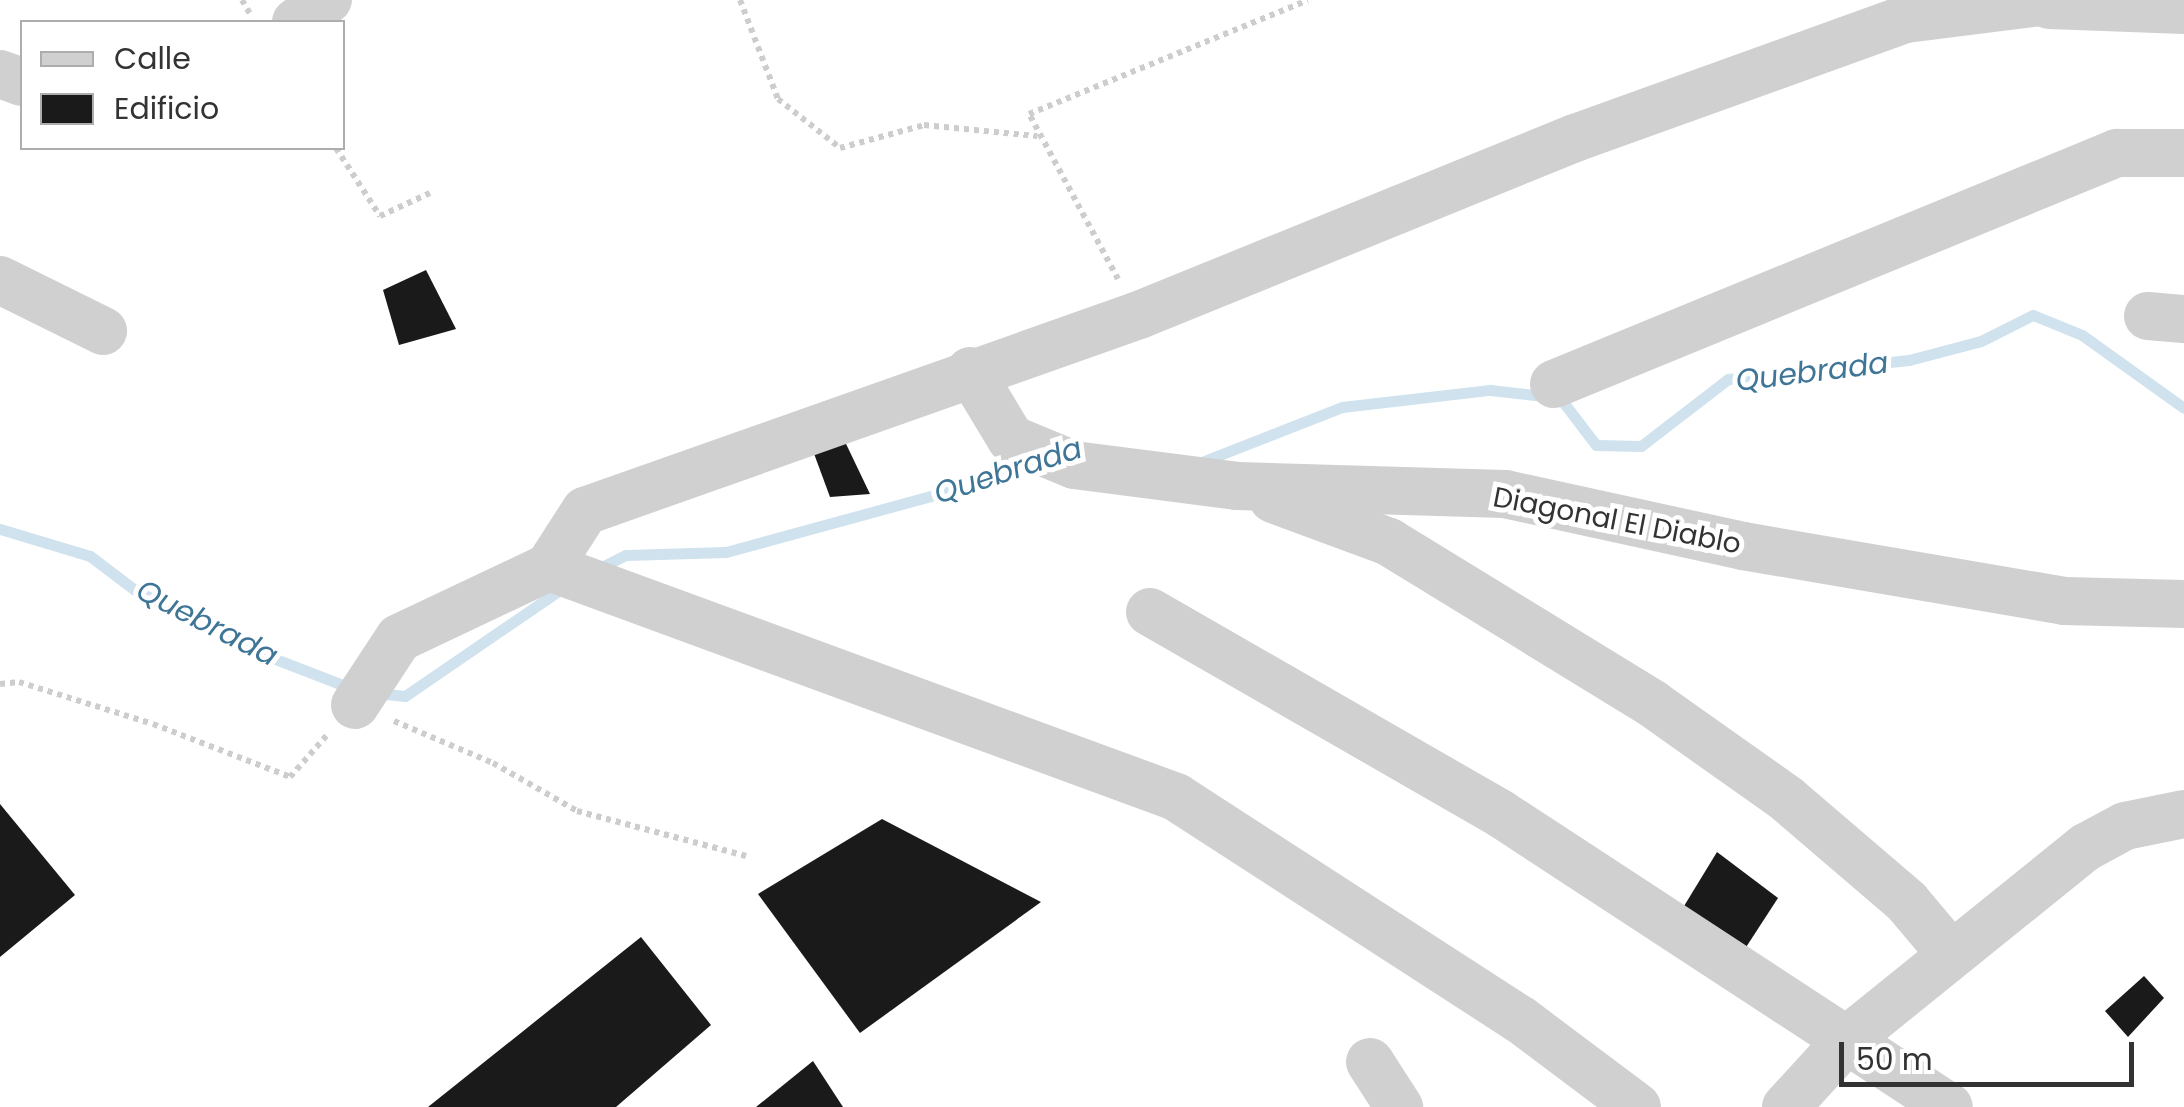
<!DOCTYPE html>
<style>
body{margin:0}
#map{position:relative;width:2184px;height:1107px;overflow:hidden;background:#fff;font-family:Poppins,sans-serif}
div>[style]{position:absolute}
.stream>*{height:11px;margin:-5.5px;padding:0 5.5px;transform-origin:5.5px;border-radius:5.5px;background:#cfe2ee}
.building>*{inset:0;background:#1a1a1a}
.path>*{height:6px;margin-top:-3px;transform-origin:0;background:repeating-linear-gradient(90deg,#cdcdcd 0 5px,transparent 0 10px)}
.minor>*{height:48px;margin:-24px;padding:0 24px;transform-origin:24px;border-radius:24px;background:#d0d0d0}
span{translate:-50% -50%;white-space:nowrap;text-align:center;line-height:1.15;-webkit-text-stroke:10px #fff;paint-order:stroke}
.street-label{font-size:28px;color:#333}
.water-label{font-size:30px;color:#3f7597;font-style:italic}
.legend{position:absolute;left:20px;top:20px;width:325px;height:130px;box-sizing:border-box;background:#fff;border:2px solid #adadad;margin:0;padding:12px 18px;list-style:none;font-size:30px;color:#333}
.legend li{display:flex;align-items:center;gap:20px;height:50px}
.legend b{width:50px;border:2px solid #adadad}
.scale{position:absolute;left:1839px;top:1042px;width:295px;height:45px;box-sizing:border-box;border:5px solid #333;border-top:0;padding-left:12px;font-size:30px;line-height:35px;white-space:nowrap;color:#333;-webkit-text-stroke:8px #fff;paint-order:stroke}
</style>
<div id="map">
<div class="stream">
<i style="left:1199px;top:463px;width:154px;rotate:-21.4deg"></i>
<i style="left:1342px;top:407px;width:149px;rotate:-6.6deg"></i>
<i style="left:1490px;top:390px;width:70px;rotate:6.5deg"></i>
<i style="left:1560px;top:398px;width:59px;rotate:52.5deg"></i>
<i style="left:1596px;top:445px;width:45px;rotate:1.3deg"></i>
<i style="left:1641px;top:446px;width:110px;rotate:-37.6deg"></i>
<i style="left:1728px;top:379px;width:182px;rotate:-6deg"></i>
<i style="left:1909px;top:360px;width:74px;rotate:-14.8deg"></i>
<i style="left:1981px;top:341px;width:58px;rotate:-26.6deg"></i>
<i style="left:2033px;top:315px;width:53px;rotate:22.2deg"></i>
<i style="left:2082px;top:335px;width:125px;rotate:35.6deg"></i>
<i style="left:0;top:529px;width:94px;rotate:16.7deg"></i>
<i style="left:90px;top:556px;width:56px;rotate:37.1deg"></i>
<i style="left:135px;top:590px;width:131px;rotate:27.1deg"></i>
<i style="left:252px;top:650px;width:108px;rotate:21.1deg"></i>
<i style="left:598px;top:569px;width:31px;rotate:-27deg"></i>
<i style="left:626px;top:555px;width:100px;rotate:-1.7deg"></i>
<i style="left:726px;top:552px;width:246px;rotate:-15.3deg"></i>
<i style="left:963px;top:487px;width:70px;rotate:-21deg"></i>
<i style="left:376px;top:693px;width:29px;rotate:6deg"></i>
<i style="left:405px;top:696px;width:193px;rotate:-34.4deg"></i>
</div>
<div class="building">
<i style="clip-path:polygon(426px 270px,456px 329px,399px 345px,383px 290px)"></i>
<i style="clip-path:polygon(837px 425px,870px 494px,830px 497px,806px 432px)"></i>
<i style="clip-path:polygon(0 804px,75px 895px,0 957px)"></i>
<i style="clip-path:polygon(882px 819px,1041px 902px,860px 1033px,758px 894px)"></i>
<i style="clip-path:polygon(1717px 852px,1778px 898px,1739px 958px,1681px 911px)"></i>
<i style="clip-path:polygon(641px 937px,711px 1025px,616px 1107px,428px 1107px)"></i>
<i style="clip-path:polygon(2144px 976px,2164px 998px,2128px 1037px,2105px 1011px)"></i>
<i style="clip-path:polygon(813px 1061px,843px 1107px,756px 1107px)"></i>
</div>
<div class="path">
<i style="left:242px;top:0;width:20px;rotate:60deg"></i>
<i style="left:740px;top:0;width:106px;rotate:69deg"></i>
<i style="left:778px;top:99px;width:79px;rotate:38.3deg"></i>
<i style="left:840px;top:148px;width:87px;rotate:-15.3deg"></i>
<i style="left:924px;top:125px;width:114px;rotate:5.6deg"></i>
<i style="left:336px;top:148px;width:81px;rotate:57.1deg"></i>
<i style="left:380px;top:216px;width:55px;rotate:-24.7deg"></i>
<i style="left:1118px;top:279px;width:187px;rotate:-118.3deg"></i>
<i style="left:1029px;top:114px;width:301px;rotate:-22.2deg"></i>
<i style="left:0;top:684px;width:19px;rotate:-6deg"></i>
<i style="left:19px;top:682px;width:140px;rotate:17.4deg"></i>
<i style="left:153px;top:724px;width:147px;rotate:21.1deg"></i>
<i style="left:290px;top:777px;width:57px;rotate:-48.5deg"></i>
<i style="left:394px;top:721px;width:108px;rotate:23deg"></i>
<i style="left:493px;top:763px;width:97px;rotate:29.7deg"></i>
<i style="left:577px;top:811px;width:175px;rotate:14.9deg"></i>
</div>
<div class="minor">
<i style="left:2049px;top:5px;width:135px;rotate:2.1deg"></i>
<i style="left:296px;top:22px;width:39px;rotate:-35deg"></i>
<i style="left:0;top:74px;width:23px;rotate:20deg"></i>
<i style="left:0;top:280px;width:115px;rotate:26.3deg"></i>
<i style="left:2148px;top:316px;width:36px;rotate:5deg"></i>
<i style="left:970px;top:371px;width:79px;rotate:58.9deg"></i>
<i style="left:1011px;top:439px;width:68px;rotate:22.4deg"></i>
<i style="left:1074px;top:465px;width:164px;rotate:7.3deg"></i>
<i style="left:1237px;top:486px;width:268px;rotate:1.7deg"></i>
<i style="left:1505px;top:494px;width:244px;rotate:12.3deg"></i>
<i style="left:1743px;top:546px;width:326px;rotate:9.7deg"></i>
<i style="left:2064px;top:601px;width:120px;rotate:1.4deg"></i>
<i style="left:1554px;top:384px;width:609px;rotate:-22.31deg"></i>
<i style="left:2117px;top:153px;width:67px"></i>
<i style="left:1273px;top:499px;width:124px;rotate:20.3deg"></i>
<i style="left:1389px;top:542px;width:310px;rotate:31.5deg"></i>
<i style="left:1653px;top:704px;width:164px;rotate:35.3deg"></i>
<i style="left:1787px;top:799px;width:158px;rotate:40.6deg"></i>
<i style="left:1907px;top:902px;width:67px;rotate:49.9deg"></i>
<i style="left:549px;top:567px;width:668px;rotate:20.14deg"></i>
<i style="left:1176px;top:797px;width:411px;rotate:32.9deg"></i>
<i style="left:1521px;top:1020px;width:145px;rotate:36.9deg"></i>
<i style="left:1150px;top:612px;width:405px;rotate:29.9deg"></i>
<i style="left:1501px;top:814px;width:535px;rotate:33.19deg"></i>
<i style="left:355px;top:705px;width:80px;rotate:-56.7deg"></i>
<i style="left:399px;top:638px;width:166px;rotate:-25.3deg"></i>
<i style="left:549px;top:567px;width:67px;rotate:-57.3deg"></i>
<i style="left:585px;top:511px;width:588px;rotate:-19.48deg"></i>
<i style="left:1139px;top:315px;width:471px;rotate:-22.1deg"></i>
<i style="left:1575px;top:138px;width:352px;rotate:-19.8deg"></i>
<i style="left:1906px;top:19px;width:152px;rotate:-7.2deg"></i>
<i style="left:1370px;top:1062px;width:54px;rotate:57.2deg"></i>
<i style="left:1786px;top:1107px;width:93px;rotate:-47.6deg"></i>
<i style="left:1849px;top:1038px;width:304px;rotate:-38.9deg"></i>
<i style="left:2086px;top:847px;width:44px;rotate:-28.3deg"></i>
<i style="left:2125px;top:826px;width:60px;rotate:-11.5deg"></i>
</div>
<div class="street-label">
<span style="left:1617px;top:521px;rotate:11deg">Diagonal El Diablo</span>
</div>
<div class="water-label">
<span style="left:1812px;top:372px;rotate:-7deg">Quebrada</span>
<span style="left:1008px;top:471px;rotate:-18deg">Quebrada</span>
<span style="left:207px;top:623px;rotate:27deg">Quebrada</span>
</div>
<ul class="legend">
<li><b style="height:12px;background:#d0d0d0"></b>Calle</li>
<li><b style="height:28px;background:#1a1a1a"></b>Edificio</li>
</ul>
<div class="scale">50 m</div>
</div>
